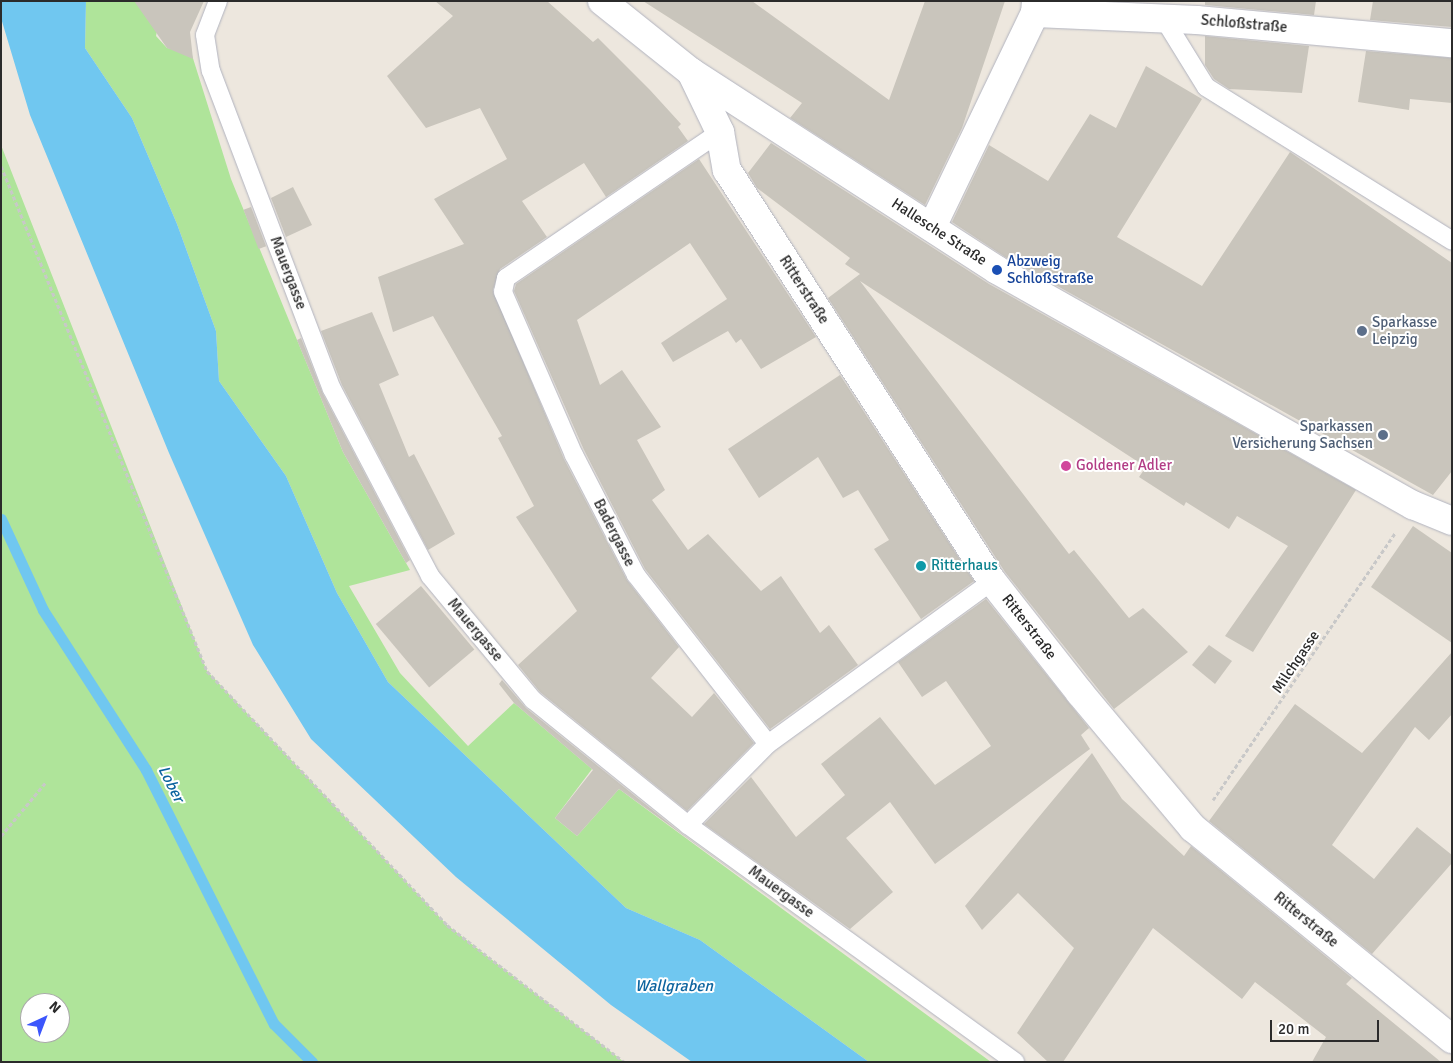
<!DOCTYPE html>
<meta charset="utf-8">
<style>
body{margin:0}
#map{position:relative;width:1453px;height:1063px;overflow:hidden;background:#ede7de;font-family:Signika,sans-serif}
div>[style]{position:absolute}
.green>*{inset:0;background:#afe49a}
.water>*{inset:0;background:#70c7f0}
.stream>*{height:11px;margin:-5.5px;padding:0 5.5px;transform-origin:5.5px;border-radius:5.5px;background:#70c7f0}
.building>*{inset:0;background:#c9c5bc;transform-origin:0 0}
.path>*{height:3px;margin-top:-1.5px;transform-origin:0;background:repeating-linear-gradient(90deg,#c8c8c8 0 4px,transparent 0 6.5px)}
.roads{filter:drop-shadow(0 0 1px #b1b3bf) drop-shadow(0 0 1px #b1b3bf)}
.lane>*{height:18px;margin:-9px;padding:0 9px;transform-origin:9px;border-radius:9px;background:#fff}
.street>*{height:28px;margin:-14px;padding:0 14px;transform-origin:14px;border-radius:14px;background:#fff}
.dots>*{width:14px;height:14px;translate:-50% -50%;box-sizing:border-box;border:2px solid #fff;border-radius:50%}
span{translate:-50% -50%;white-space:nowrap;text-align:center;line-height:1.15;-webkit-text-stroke:4px #fff;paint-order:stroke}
.street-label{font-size:15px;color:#2b2b2b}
.transit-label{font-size:15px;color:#164399}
.left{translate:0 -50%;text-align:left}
.service-label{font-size:15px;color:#4e5e75}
.right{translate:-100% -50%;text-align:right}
.hotel-label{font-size:15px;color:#b23c85}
.culture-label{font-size:15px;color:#0d838f}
.water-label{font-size:16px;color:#0c649f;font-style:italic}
.frame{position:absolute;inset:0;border:2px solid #2b2b2b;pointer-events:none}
.north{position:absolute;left:20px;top:993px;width:50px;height:50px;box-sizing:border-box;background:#fff;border:1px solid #aaa;border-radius:50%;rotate:43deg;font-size:14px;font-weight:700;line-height:20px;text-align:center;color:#2b2b2b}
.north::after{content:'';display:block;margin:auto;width:18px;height:22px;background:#3c56fc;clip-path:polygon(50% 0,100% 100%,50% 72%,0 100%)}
.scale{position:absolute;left:1270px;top:1020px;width:109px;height:22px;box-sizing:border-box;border:2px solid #2b2b2b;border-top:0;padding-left:6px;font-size:15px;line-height:18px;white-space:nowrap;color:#2b2b2b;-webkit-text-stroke:4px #fff;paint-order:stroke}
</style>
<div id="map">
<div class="green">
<i style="clip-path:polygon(86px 1px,185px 1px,160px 15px,156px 36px,167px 48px,191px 52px,231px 179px,343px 452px,410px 570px,349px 586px,400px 673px,468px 746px,514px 703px,592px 769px,555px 818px,577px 836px,619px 789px,991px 1062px,869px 1062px,700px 940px,626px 908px,388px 682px,337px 593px,286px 476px,219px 381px,216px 331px,177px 224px,132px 118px,85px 48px)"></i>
<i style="clip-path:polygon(evenodd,1px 145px,207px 671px,447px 925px,624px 1062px,1px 1062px,1px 145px,30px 1003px,60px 1003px,60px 1033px,30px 1033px,30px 1003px)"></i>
</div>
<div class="water">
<i style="clip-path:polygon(1px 1px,86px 1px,85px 48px,132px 118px,177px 224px,216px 331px,219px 381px,286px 476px,337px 593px,388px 682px,626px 908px,700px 940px,869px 1062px,692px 1062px,611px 1005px,456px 877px,311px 739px,253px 645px,169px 453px,30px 115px,1px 18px)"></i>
</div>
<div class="stream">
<i style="left:1px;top:519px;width:100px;rotate:65.2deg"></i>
<i style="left:43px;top:610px;width:190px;rotate:57.2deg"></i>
<i style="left:146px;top:770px;width:284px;rotate:63.3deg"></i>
<i style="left:274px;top:1024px;width:54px;rotate:45deg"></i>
</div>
<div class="building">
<i style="clip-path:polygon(134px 1px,204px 1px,190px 32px,193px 59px,167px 48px)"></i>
<i style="clip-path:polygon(435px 1px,547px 1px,593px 42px,598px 38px,650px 90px,681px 124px,678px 127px,688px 141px,606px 197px,584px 163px,522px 201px,547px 237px,500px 269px,493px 290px,564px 459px,627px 580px,679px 647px,651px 678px,692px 717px,714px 693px,754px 743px,687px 811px,540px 692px,518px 665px,577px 611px,516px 517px,534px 506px,498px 438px,502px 436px,433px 316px,393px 332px,378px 277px,464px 244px,434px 199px,507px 159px,480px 108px,426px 128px,387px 76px,453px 16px)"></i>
<i style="clip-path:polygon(643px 1px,752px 1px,889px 100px,925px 1px,1005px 1px,962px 128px,925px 205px,790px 118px,802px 103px)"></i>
<i style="clip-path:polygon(1205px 1px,1316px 1px,1314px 15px,1205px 5px)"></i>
<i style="clip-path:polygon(1373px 1px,1452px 1px,1452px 27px,1370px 20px)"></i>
<i style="clip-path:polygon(1205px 36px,1309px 46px,1302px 93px,1229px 89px,1214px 79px,1205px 65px)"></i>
<i style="clip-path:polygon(1366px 51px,1452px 58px,1452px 103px,1410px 99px,1409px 110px,1358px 102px)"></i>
<i style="clip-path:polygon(1146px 66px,1202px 99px,1117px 237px,1202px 286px,1290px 152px,1452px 263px,1452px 471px,1433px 495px,1005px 257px,952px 222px,989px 145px,1048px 181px,1090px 114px,1116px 128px)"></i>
<i style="clip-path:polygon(771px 143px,989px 284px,1356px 490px,1253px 652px,1225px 636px,1288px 546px,1237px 516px,1229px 529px,1186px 502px,1184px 506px,1139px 477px,1146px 467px,860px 281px,1069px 554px,1074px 550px,1129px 618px,1143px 608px,1188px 652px,1114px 709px,1005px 572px,828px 298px,860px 274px,845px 264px,850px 258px,757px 188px,748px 173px)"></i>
<i style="clip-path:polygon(699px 159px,816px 337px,761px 369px,741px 339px,736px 343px,728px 331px,673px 362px,661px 343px,727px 299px,690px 243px,577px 320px,600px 385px,622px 370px,661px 427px,637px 440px,665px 490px,652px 500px,688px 550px,708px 534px,761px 591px,781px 576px,820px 633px,829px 625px,858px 665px,770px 729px,645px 569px,584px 450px,514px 291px,516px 284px)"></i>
<i style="clip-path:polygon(293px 187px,312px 225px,286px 237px,271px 198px)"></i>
<i style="left:251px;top:207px;width:42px;height:8px;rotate:69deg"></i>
<i style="clip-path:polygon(372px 312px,399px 375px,379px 384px,409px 457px,414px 454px,455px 534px,428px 550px,342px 385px,321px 331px)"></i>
<i style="clip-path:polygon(301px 338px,323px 394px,410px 560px,406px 563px,343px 452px,297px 340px)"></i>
<i style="clip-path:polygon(840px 375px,974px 581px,921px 619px,874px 549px,889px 540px,858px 490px,843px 498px,818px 457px,759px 498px,728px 449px)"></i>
<i style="clip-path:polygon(1413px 526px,1452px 553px,1452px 643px,1371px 587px)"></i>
<i style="left:421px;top:586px;width:83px;height:59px;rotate:50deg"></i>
<i style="clip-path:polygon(986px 599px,1089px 728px,1081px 735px,1090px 749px,935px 864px,890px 802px,846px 838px,893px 892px,850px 929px,704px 824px,751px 777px,796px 837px,845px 795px,821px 764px,880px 717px,935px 785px,991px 746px,946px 681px,922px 697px,898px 662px)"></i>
<i style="clip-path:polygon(1209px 645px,1232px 661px,1215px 684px,1192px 665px)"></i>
<i style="clip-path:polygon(1452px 652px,1452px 714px,1429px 740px,1415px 727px,1332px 845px,1374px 879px,1417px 827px,1452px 855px,1452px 863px,1372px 954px,1209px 821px,1295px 704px,1362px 753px)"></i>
<i style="clip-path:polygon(502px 680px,526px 708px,681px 833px,834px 944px,619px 789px,577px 836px,555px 818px,593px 770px,514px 703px,499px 684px)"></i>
<i style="clip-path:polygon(1092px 753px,1122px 799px,1184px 856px,1191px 846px,1352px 978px,1346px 984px,1441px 1062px,1312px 1062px,1326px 1037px,1255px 982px,1242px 999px,1153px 928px,1063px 1062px,1048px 1062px,1017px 1033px,1074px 948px,1018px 893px,982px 930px,965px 906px)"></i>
</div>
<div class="path">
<i style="left:1px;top:166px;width:545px;rotate:67.81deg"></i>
<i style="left:207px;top:671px;width:349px;rotate:46.6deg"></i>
<i style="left:447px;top:925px;width:224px;rotate:37.7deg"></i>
<i style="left:1213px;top:800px;width:323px;rotate:-55.7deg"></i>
<i style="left:1px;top:836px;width:70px;rotate:-50.2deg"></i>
</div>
<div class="roads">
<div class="lane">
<i style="left:218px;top:1px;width:36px;rotate:111deg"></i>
<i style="left:205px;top:35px;width:36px;rotate:81deg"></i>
<i style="left:211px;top:71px;width:340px;rotate:69.2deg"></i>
<i style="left:332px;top:389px;width:211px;rotate:62.3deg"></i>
<i style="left:430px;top:576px;width:161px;rotate:50.3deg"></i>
<i style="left:533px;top:700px;width:199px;rotate:38.9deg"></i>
<i style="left:688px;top:825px;width:404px;rotate:35.9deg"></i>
<i style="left:1164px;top:19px;width:80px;rotate:58.3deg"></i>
<i style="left:1206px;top:87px;width:290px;rotate:32deg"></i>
<i style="left:720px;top:132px;width:259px;rotate:145.7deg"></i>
<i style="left:506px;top:278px;width:14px;rotate:102deg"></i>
<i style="left:503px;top:292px;width:178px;rotate:66.5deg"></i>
<i style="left:574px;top:455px;width:135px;rotate:62.7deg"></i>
<i style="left:636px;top:575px;width:214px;rotate:52deg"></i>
<i style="left:768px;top:744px;width:277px;rotate:-36deg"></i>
<i style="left:688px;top:825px;width:114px;rotate:-45.4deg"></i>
</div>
<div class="street">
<i style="left:602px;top:1px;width:114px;rotate:38.6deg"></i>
<i style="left:691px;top:72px;width:364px;rotate:32.9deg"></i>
<i style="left:997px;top:270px;width:478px;rotate:29.5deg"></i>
<i style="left:1413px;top:505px;width:42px;rotate:22.3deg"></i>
<i style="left:1035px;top:13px;width:162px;rotate:2.5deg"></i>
<i style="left:1197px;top:20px;width:256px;rotate:5.2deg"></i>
<i style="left:691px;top:72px;width:67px;rotate:64.2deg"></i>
<i style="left:720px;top:132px;width:39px;rotate:80deg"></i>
<i style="left:727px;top:170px;width:489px;rotate:57.2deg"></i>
<i style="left:992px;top:581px;width:142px;rotate:51.8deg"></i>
<i style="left:1080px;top:693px;width:176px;rotate:50.1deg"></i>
<i style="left:1193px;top:828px;width:334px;rotate:39.2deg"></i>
<i style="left:932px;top:227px;width:237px;rotate:-64.3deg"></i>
<i style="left:1035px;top:13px;width:12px;rotate:-85deg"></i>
</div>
</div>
<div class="dots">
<i style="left:997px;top:270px;background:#1a4fb4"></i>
<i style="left:1362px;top:331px;background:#5c6f8a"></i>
<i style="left:1383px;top:435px;background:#5c6f8a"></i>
<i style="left:1066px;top:466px;background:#d1479c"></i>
<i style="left:921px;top:566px;background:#0f9aa8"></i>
</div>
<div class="street-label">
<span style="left:1244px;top:24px;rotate:5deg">Schloßstraße</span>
<span style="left:939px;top:232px;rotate:33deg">Hallesche Straße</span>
<span style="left:288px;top:273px;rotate:69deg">Mauergasse</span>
<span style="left:804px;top:290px;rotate:57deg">Ritterstraße</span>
<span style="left:614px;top:533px;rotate:63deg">Badergasse</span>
<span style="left:1029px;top:627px;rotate:52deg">Ritterstraße</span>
<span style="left:475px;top:630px;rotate:50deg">Mauergasse</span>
<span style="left:1296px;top:662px;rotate:-56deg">Milchgasse</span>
<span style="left:781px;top:892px;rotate:36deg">Mauergasse</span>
<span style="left:1306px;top:920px;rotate:39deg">Ritterstraße</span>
</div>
<div class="transit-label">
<span class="left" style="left:1007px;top:270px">Abzweig<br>Schloßstraße</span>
</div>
<div class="service-label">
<span class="left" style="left:1372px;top:331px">Sparkasse<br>Leipzig</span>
<span class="right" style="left:1373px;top:435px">Sparkassen<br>Versicherung Sachsen</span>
</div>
<div class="hotel-label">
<span class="left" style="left:1076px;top:466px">Goldener Adler</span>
</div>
<div class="culture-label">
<span class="left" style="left:931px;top:566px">Ritterhaus</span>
</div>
<div class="water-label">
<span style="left:171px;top:784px;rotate:63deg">Lober</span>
<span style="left:674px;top:986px">Wallgraben</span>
</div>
<div class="frame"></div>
<div class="north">N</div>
<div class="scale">20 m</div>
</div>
